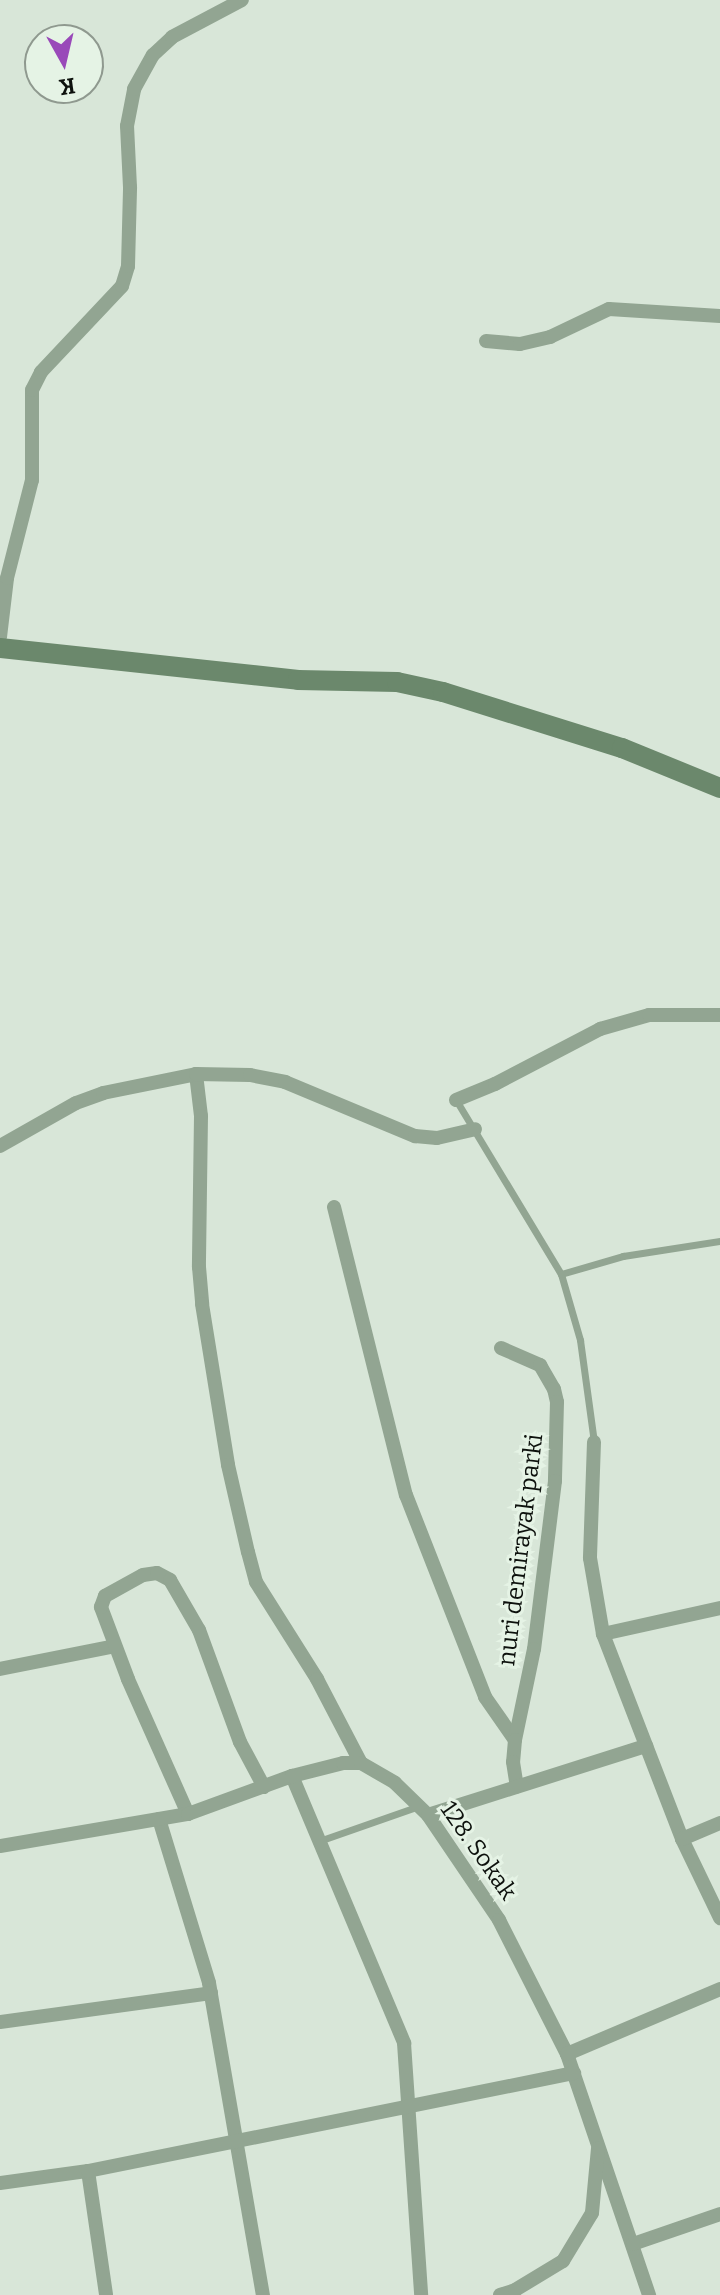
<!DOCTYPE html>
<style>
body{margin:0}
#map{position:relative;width:720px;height:2295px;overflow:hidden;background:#d8e6d8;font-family:Bitter,serif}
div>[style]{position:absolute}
.lane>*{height:7px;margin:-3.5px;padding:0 3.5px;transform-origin:3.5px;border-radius:3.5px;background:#92a592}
.street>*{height:14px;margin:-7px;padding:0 7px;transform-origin:7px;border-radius:7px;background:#92a592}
.secondary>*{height:20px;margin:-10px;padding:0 10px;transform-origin:10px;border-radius:10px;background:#6b886c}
span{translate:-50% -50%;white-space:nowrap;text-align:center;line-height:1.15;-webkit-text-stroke:6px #e5f3e5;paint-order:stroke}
.street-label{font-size:24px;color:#0d110d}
.north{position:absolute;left:24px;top:24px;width:80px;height:80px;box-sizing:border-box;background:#e5f3e5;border:2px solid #8f998f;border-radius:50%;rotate:172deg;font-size:22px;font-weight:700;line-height:32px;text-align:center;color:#0d110d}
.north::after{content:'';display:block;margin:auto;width:28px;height:36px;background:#9949b9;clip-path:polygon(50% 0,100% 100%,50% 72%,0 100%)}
</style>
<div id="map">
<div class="lane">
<i style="left:456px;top:1100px;width:203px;rotate:58.9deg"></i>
<i style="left:561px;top:1274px;width:69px;rotate:73.9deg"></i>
<i style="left:580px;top:1340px;width:103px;rotate:82.2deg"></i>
<i style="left:561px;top:1274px;width:65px;rotate:-16.2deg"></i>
<i style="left:623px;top:1256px;width:98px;rotate:-8.8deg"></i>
<i style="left:319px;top:1841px;width:106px;rotate:-19.3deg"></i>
</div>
<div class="street">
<i style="left:486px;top:341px;width:34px;rotate:5deg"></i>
<i style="left:520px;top:344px;width:31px;rotate:-13deg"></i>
<i style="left:550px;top:337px;width:65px;rotate:-25.4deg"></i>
<i style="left:609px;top:309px;width:111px;rotate:3.6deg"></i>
<i style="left:0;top:637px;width:59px;rotate:-83.2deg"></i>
<i style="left:7px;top:578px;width:101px;rotate:-75.7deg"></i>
<i style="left:32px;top:480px;width:90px;rotate:-90deg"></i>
<i style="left:32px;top:390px;width:20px;rotate:-63deg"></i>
<i style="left:41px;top:372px;width:118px;rotate:-46.7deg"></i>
<i style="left:122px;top:286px;width:21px;rotate:-73deg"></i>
<i style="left:128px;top:266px;width:79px;rotate:-88.5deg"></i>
<i style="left:130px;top:187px;width:61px;rotate:-92.8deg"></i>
<i style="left:127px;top:126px;width:38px;rotate:-79deg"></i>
<i style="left:134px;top:89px;width:39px;rotate:-61deg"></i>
<i style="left:153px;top:55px;width:26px;rotate:-43deg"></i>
<i style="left:172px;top:37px;width:79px;rotate:-27.9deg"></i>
<i style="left:196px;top:1074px;width:42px;rotate:83.2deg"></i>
<i style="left:201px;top:1116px;width:151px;rotate:90.8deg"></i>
<i style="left:199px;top:1267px;width:37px;rotate:85deg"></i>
<i style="left:202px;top:1304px;width:163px;rotate:80.8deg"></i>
<i style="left:228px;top:1465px;width:89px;rotate:77.1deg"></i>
<i style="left:248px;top:1552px;width:31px;rotate:75deg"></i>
<i style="left:256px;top:1582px;width:115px;rotate:57.8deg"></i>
<i style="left:317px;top:1679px;width:95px;rotate:62.4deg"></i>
<i style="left:456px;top:1100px;width:42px;rotate:-22.3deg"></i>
<i style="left:495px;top:1084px;width:119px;rotate:-27.6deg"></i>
<i style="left:600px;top:1029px;width:51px;rotate:-15.9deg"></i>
<i style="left:649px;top:1015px;width:71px"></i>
<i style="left:0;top:1146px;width:87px;rotate:-29.5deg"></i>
<i style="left:76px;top:1103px;width:29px;rotate:-20deg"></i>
<i style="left:103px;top:1093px;width:95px;rotate:-11.5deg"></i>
<i style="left:196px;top:1074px;width:54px;rotate:1.1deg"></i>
<i style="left:250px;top:1075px;width:36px;rotate:11deg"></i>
<i style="left:285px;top:1082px;width:141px;rotate:22.6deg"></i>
<i style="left:415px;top:1136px;width:22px;rotate:5deg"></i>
<i style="left:437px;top:1138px;width:39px;rotate:-13deg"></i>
<i style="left:334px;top:1207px;width:297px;rotate:76deg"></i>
<i style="left:406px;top:1495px;width:217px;rotate:68.6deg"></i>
<i style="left:485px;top:1697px;width:52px;rotate:55.1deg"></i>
<i style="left:501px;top:1348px;width:43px;rotate:23.6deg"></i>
<i style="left:540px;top:1365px;width:28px;rotate:60deg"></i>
<i style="left:554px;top:1389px;width:13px;rotate:77deg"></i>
<i style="left:557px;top:1402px;width:79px;rotate:91.5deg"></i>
<i style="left:555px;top:1481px;width:169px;rotate:97.1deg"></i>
<i style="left:534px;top:1649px;width:93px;rotate:101.8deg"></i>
<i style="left:515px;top:1740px;width:22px;rotate:95deg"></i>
<i style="left:513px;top:1762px;width:25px;rotate:81deg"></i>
<i style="left:594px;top:1442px;width:116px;rotate:92deg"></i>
<i style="left:590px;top:1558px;width:77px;rotate:80.3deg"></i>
<i style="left:720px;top:1608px;width:120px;rotate:167.5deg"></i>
<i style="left:603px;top:1634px;width:220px;rotate:68.9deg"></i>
<i style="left:682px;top:1839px;width:88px;rotate:64.3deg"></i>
<i style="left:0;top:1669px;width:117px;rotate:-11.3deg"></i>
<i style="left:292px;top:1776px;width:290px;rotate:67.2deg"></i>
<i style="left:404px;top:2043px;width:253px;rotate:86.1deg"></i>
<i style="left:188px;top:1814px;width:148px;rotate:-114deg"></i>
<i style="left:128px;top:1679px;width:77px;rotate:-110.6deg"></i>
<i style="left:101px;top:1607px;width:12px;rotate:-70deg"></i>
<i style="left:105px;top:1596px;width:43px;rotate:-28.9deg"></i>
<i style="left:143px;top:1575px;width:14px;rotate:-8deg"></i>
<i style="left:157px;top:1573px;width:15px;rotate:28deg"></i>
<i style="left:170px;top:1580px;width:58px;rotate:59.9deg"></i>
<i style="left:199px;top:1630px;width:119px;rotate:69.9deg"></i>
<i style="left:240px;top:1742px;width:51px;rotate:61.9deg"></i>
<i style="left:428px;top:1815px;width:229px;rotate:-17.6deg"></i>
<i style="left:159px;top:1819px;width:171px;rotate:73deg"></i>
<i style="left:209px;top:1983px;width:317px;rotate:80.2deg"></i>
<i style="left:682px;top:1839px;width:41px;rotate:-22.8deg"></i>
<i style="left:0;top:1846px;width:191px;rotate:-9.7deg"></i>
<i style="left:188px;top:1814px;width:111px;rotate:-20.1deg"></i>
<i style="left:292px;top:1776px;width:53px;rotate:-14.3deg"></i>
<i style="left:343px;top:1763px;width:18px"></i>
<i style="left:361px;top:1763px;width:39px;rotate:30deg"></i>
<i style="left:395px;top:1783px;width:46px;rotate:44.1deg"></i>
<i style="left:428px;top:1815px;width:127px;rotate:55.9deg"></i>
<i style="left:499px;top:1920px;width:150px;rotate:63.1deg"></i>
<i style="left:567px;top:2054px;width:255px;rotate:71.2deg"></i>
<i style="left:0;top:2022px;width:213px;rotate:-7.8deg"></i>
<i style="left:567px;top:2054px;width:166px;rotate:-23deg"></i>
<i style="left:88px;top:2171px;width:125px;rotate:81.7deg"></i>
<i style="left:0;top:2183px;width:89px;rotate:-7.8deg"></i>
<i style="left:88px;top:2171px;width:496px;rotate:-11.4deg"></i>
<i style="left:633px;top:2244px;width:92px;rotate:-19deg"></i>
<i style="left:500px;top:2295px;width:16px;rotate:-18deg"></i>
<i style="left:515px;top:2290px;width:56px;rotate:-31.1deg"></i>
<i style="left:563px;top:2261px;width:56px;rotate:-58.9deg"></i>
<i style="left:592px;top:2213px;width:65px;rotate:-84.7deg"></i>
</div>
<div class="secondary">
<i style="left:0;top:648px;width:300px;rotate:6.1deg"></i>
<i style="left:298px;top:680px;width:99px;rotate:1.2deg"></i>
<i style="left:397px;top:682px;width:47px;rotate:12.3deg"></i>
<i style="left:443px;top:692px;width:188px;rotate:17.4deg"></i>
<i style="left:622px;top:748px;width:106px;rotate:22.2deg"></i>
</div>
<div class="street-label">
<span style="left:521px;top:1550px;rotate:-83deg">nuri demirayak parki</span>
<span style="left:478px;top:1851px;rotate:55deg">128. Sokak</span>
</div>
<div class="north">K</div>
</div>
